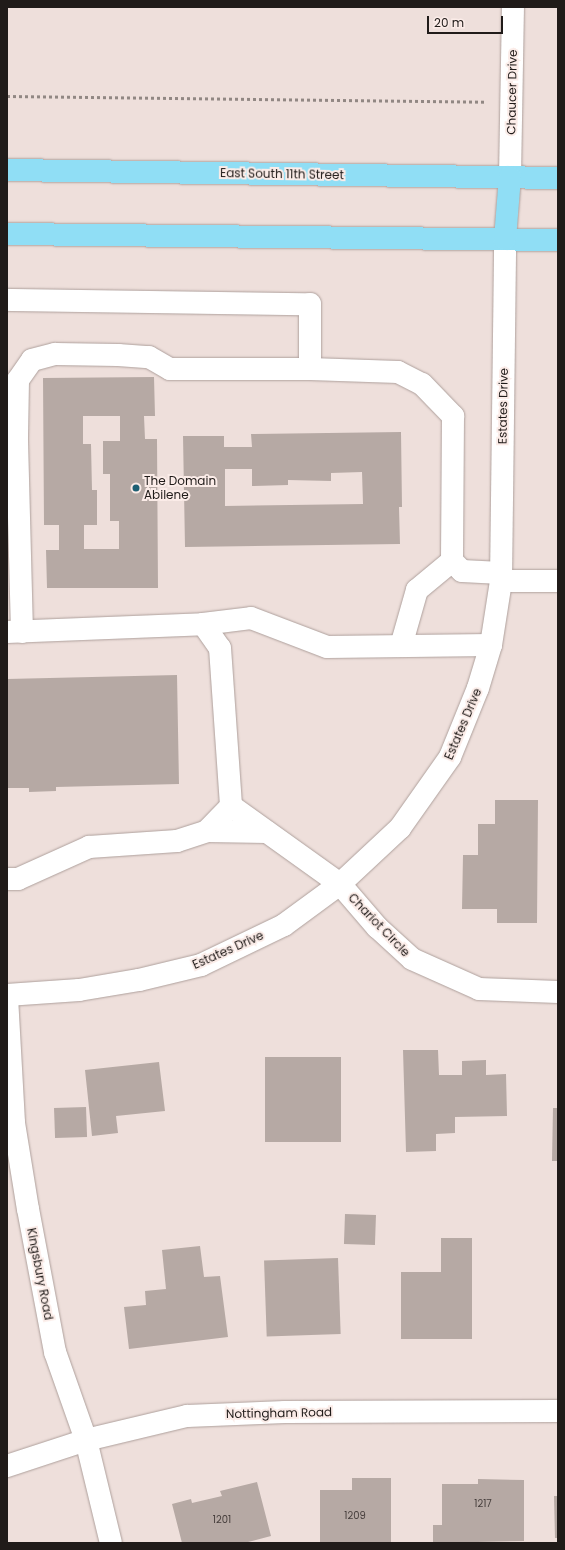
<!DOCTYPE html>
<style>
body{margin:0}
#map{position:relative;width:565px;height:1550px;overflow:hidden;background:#eedfdb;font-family:Poppins,sans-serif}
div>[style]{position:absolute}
.building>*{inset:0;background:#b6a9a4;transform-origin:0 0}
.path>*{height:2.5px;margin-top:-1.25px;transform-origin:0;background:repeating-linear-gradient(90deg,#918783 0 3px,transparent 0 6px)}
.roads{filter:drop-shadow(0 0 1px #aea09c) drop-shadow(0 0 1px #aea09c)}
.minor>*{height:22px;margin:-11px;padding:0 11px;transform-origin:11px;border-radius:11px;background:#fff}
.major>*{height:22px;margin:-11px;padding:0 11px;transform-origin:11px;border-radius:11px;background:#90def5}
.dots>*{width:11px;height:11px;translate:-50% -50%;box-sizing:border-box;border:2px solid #fbece8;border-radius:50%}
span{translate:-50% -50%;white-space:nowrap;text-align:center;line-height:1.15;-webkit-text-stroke:4px #fbece8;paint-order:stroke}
.number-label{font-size:10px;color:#463e3c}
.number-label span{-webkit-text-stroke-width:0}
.street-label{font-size:12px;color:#201b19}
.poi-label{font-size:12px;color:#201b19}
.left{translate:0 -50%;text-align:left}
.frame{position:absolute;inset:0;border:8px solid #201b19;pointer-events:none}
.scale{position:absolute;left:427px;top:16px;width:76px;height:18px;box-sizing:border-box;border:2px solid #201b19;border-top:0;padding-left:5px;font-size:12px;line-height:14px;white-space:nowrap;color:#201b19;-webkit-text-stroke:3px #fbece8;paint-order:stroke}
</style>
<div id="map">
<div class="building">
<i style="clip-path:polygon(evenodd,154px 377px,155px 416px,144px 416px,145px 439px,157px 439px,158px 588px,47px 588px,46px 550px,59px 550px,59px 525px,44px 525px,43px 378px,154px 377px,83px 416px,120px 416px,120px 441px,103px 441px,103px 474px,110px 474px,110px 521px,119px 521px,119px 549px,84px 549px,84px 525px,97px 525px,97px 490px,92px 490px,91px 444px,83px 444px,83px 416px)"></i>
<i style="clip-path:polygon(evenodd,401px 432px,402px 507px,399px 507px,400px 544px,185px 547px,183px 436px,224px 436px,224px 447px,252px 447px,251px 434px,401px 432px,225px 469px,252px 469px,252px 486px,288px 485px,288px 480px,331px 481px,331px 473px,362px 472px,363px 504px,225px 506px,225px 469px)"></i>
<i style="clip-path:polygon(177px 675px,179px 784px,56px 787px,56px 791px,29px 792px,29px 788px,7px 788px,7px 679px)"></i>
<i style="clip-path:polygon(495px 800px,538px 800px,537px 923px,497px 923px,497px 909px,462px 909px,463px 855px,478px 855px,478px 824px,495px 824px)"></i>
<i style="clip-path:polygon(403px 1050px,438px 1050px,439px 1075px,462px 1075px,462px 1061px,486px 1060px,486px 1075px,506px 1074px,507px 1116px,455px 1117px,455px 1133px,436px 1134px,436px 1151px,406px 1152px)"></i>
<i style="left:265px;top:1057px;width:76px;height:85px"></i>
<i style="clip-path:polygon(159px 1062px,165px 1111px,116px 1116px,118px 1133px,92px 1136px,85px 1070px)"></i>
<i style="left:86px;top:1107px;width:30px;height:32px;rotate:88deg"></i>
<i style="clip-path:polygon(553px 1108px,558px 1108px,558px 1161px,552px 1161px)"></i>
<i style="left:345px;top:1214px;width:31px;height:30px;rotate:2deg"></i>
<i style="clip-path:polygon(441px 1238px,472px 1238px,472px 1339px,401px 1339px,401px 1272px,441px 1272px)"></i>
<i style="clip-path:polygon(200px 1246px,204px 1277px,220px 1276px,228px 1337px,129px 1349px,124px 1307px,146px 1305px,145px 1291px,166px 1289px,162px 1250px)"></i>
<i style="left:338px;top:1258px;width:76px;height:74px;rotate:88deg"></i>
<i style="clip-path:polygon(352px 1478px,391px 1478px,391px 1543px,320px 1543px,320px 1490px,352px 1490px)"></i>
<i style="clip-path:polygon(478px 1479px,524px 1480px,524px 1541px,433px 1543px,433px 1525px,442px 1525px,442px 1484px,478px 1484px)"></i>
<i style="clip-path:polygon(257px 1482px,271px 1536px,244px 1543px,182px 1543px,172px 1504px,191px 1499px,192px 1503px,222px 1496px,220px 1491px)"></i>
<i style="clip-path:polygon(554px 1496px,558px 1496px,558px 1538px,555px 1538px)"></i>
</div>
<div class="path">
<i style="left:7px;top:96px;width:480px;rotate:0.7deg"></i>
</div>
<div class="roads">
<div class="minor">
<i style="left:510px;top:177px;width:170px;rotate:-89deg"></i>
<i style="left:7px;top:300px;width:303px;rotate:0.8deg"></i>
<i style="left:310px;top:304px;width:65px;rotate:90deg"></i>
<i style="left:310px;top:369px;width:88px;rotate:2deg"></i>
<i style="left:398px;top:372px;width:27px;rotate:27deg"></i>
<i style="left:422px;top:384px;width:45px;rotate:45.9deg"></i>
<i style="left:453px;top:416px;width:145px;rotate:90.4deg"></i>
<i style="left:452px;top:561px;width:14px;rotate:45deg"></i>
<i style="left:462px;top:571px;width:39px;rotate:3deg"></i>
<i style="left:501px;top:581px;width:57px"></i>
<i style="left:203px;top:624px;width:29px;rotate:55deg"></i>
<i style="left:220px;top:648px;width:158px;rotate:86deg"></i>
<i style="left:231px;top:806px;width:134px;rotate:35.6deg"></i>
<i style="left:340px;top:884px;width:57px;rotate:49.3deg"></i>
<i style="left:377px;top:927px;width:47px;rotate:42.4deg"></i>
<i style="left:412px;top:959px;width:73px;rotate:24.1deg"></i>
<i style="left:479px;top:989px;width:79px;rotate:2.2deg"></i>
<i style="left:7px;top:632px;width:196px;rotate:-2.3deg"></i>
<i style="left:203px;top:624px;width:48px;rotate:-7.1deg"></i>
<i style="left:251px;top:618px;width:81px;rotate:20.9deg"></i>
<i style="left:327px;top:647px;width:164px;rotate:-0.7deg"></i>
<i style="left:22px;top:632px;width:195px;rotate:-91.5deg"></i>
<i style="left:17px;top:437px;width:57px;rotate:-89deg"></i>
<i style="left:18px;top:380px;width:24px;rotate:-55deg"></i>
<i style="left:32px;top:360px;width:24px;rotate:-15deg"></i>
<i style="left:55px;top:354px;width:63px;rotate:0.9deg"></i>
<i style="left:118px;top:355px;width:31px;rotate:4deg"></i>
<i style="left:149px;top:357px;width:24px;rotate:30deg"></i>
<i style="left:170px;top:369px;width:140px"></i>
<i style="left:401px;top:646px;width:58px;rotate:-74.1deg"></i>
<i style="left:417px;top:590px;width:45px;rotate:-39.6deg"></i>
<i style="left:207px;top:831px;width:60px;rotate:1deg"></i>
<i style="left:7px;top:879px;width:11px"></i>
<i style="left:18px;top:879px;width:78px;rotate:-24.3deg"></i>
<i style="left:89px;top:847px;width:88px;rotate:-3.9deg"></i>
<i style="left:177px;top:841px;width:32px;rotate:-18deg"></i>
<i style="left:207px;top:831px;width:35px;rotate:-46deg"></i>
<i style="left:7px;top:995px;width:72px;rotate:-4deg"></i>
<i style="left:79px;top:990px;width:61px;rotate:-9.5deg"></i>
<i style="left:139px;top:980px;width:64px;rotate:-13.6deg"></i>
<i style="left:201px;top:965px;width:92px;rotate:-25.7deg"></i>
<i style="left:284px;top:925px;width:69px;rotate:-36.2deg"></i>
<i style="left:340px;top:884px;width:82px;rotate:-43deg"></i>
<i style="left:400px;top:828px;width:87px;rotate:-54.8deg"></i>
<i style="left:450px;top:757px;width:74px;rotate:-67.9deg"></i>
<i style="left:478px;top:688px;width:45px;rotate:-73.2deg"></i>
<i style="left:491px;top:645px;width:65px;rotate:-81.1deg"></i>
<i style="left:501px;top:581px;width:342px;rotate:-89.3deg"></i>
<i style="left:7px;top:997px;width:126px;rotate:86.8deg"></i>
<i style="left:14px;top:1123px;width:87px;rotate:80.8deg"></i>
<i style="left:28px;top:1209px;width:146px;rotate:79.3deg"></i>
<i style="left:55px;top:1352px;width:93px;rotate:70.6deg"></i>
<i style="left:86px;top:1440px;width:106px;rotate:76.4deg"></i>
<i style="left:7px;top:1466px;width:83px;rotate:-18.2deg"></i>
<i style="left:86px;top:1440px;width:104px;rotate:-13.4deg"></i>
<i style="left:187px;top:1416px;width:98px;rotate:-2.3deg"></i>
<i style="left:285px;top:1412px;width:273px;rotate:-0.2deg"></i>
</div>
<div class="major">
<i style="left:7px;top:170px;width:551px;rotate:0.83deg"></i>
<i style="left:7px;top:234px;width:551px;rotate:0.62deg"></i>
<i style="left:505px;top:239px;width:62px;rotate:-85.4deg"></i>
</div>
</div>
<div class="dots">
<i style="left:136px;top:488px;background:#1d5f73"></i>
</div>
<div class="number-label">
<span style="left:483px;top:1504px">1217</span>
<span style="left:355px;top:1516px">1209</span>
<span style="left:222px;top:1520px">1201</span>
</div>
<div class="street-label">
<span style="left:512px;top:92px;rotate:-89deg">Chaucer Drive</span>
<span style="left:282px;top:174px;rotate:1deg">East South 11th Street</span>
<span style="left:503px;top:406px;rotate:-89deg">Estates Drive</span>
<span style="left:463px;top:724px;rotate:-67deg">Estates Drive</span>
<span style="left:379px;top:925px;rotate:46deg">Chariot Circle</span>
<span style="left:228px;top:950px;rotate:-24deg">Estates Drive</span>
<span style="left:40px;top:1274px;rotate:79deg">Kingsbury Road</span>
<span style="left:279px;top:1413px;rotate:-1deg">Nottingham Road</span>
</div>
<div class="poi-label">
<span class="left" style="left:144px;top:488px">The Domain<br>Abilene</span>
</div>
<div class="frame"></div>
<div class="scale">20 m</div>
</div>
